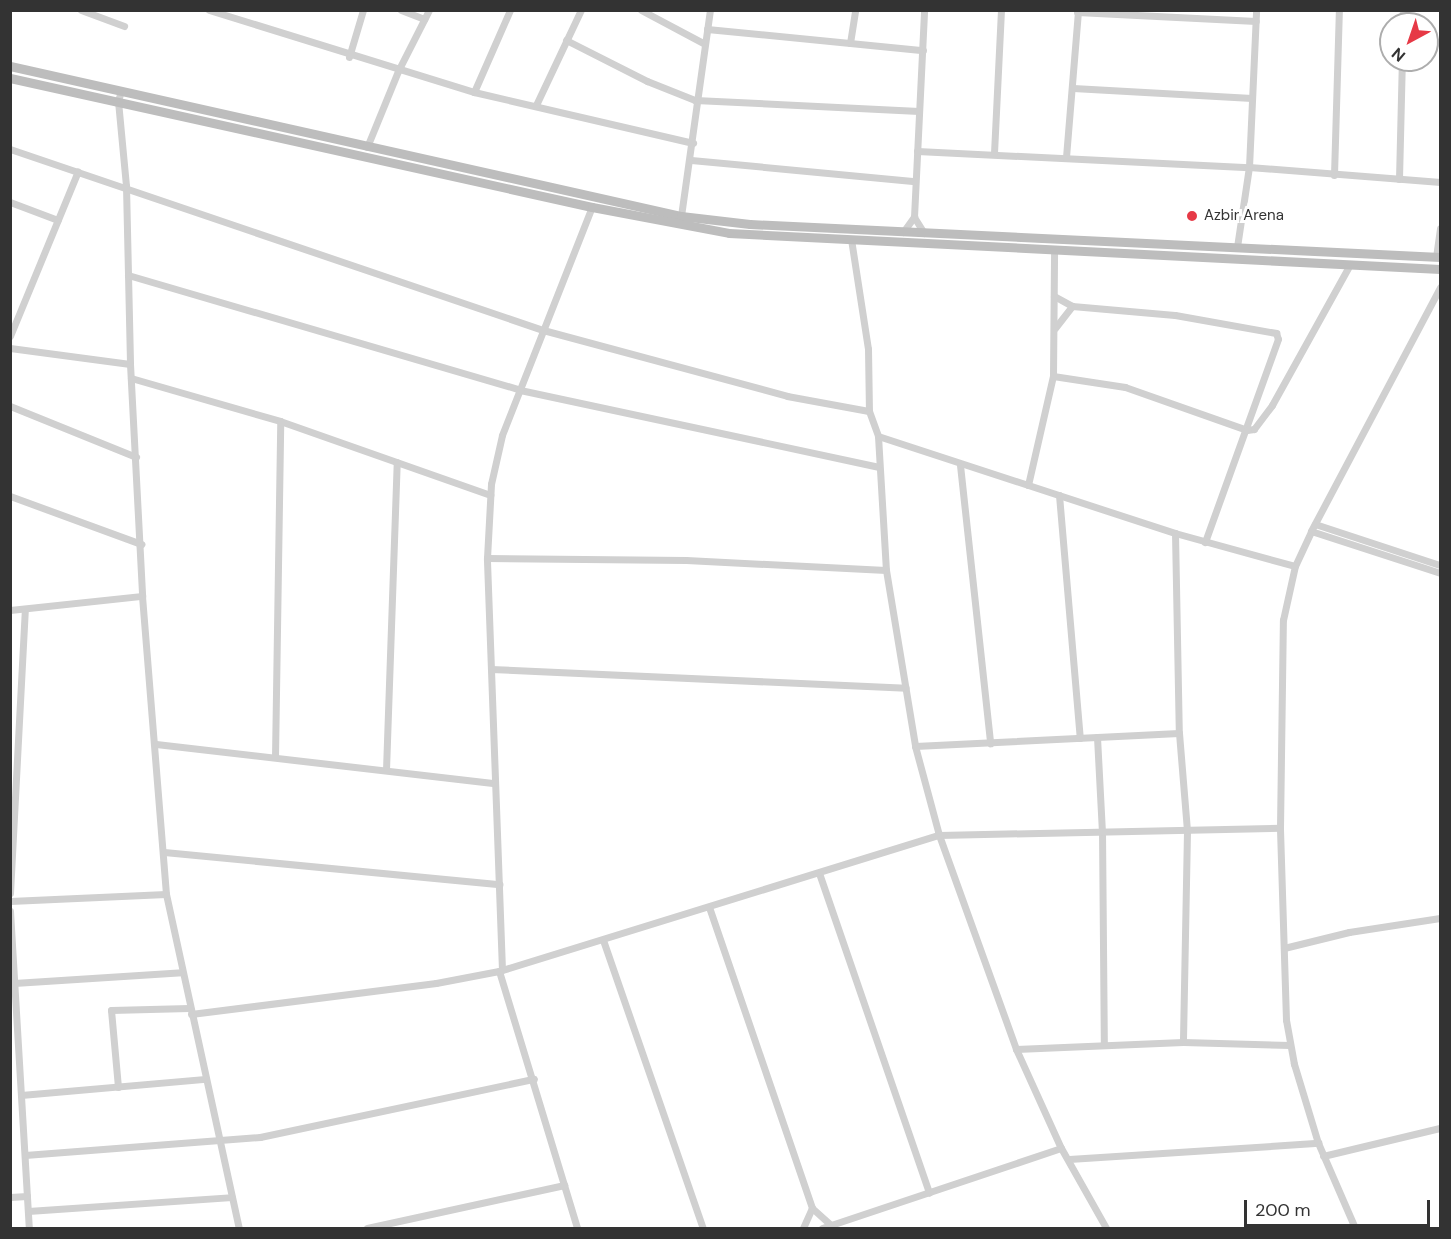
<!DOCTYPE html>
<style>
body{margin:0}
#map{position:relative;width:1451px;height:1239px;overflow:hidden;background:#fff;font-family:"DM Sans",sans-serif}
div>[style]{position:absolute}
.street>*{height:7px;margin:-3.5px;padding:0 3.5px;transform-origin:3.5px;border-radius:3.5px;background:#d0d0d0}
.secondary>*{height:9px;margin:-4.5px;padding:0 4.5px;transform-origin:4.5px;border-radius:4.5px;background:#bdbdbd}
.dots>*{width:16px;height:16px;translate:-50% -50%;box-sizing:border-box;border:3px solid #fff;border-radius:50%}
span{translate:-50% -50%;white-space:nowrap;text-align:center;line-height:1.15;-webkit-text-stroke:6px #fff;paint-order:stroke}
.poi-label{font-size:15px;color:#333}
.left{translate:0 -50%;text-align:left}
.frame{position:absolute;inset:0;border:12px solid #333;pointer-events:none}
.north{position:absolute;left:1379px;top:12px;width:60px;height:60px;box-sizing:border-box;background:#fff;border:2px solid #adadad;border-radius:50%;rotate:220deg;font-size:16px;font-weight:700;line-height:24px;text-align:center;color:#333}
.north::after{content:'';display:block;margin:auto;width:21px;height:27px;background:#e63946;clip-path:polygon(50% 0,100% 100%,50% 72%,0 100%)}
.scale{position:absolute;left:1244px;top:1200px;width:186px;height:27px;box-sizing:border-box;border:3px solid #333;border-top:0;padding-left:8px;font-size:18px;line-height:21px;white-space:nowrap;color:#333;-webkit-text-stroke:4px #fff;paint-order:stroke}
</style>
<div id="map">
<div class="street">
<i style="left:81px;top:10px;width:46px;rotate:20.4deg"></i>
<i style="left:209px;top:10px;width:277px;rotate:17.2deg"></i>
<i style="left:474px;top:92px;width:225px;rotate:13.1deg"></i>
<i style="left:401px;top:10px;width:25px;rotate:21deg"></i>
<i style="left:641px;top:10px;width:70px;rotate:28deg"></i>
<i style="left:1077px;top:12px;width:179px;rotate:2.9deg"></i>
<i style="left:1402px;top:24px;width:14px;rotate:-86deg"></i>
<i style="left:707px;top:29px;width:217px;rotate:5.6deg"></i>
<i style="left:566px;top:40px;width:91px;rotate:26.8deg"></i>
<i style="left:647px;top:81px;width:52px;rotate:21.6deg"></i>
<i style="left:695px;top:100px;width:224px;rotate:2.8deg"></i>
<i style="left:850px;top:43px;width:33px;rotate:-81deg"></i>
<i style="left:349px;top:57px;width:49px;rotate:-73.4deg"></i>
<i style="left:1073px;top:88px;width:179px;rotate:3.2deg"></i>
<i style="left:121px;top:91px;width:10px;rotate:107deg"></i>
<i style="left:118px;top:101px;width:85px;rotate:84.6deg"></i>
<i style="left:126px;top:186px;width:178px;rotate:88.7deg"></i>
<i style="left:130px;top:364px;width:232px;rotate:87deg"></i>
<i style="left:142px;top:596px;width:299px;rotate:85.4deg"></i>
<i style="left:166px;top:894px;width:342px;rotate:77.7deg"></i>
<i style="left:474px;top:92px;width:90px;rotate:-66.3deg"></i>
<i style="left:536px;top:105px;width:105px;rotate:-64.7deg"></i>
<i style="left:367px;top:147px;width:82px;rotate:-67.8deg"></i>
<i style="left:398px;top:71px;width:68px;rotate:-63.1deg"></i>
<i style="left:10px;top:149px;width:563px;rotate:18.76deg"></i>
<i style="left:543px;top:330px;width:253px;rotate:15.1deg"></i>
<i style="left:787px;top:396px;width:83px;rotate:10.4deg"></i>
<i style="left:917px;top:151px;width:332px;rotate:2.8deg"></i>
<i style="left:1249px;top:167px;width:192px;rotate:4.5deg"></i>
<i style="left:994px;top:153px;width:143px;rotate:-87.2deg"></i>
<i style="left:1066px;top:157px;width:147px;rotate:-85.3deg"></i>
<i style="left:691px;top:160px;width:225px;rotate:5.4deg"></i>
<i style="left:1334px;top:175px;width:165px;rotate:-88.3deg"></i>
<i style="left:1399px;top:179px;width:119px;rotate:-88.6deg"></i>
<i style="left:10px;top:202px;width:51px;rotate:20.6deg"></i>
<i style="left:681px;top:216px;width:208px;rotate:-82deg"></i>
<i style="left:914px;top:217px;width:19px;rotate:58deg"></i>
<i style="left:903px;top:232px;width:19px;rotate:-54deg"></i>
<i style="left:914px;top:217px;width:207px;rotate:-87.2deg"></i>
<i style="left:851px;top:239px;width:111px;rotate:81.2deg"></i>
<i style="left:868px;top:349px;width:62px;rotate:89.1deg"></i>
<i style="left:869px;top:411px;width:27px;rotate:70deg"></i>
<i style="left:878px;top:436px;width:134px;rotate:86.6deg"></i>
<i style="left:886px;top:570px;width:178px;rotate:80.6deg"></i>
<i style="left:915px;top:746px;width:92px;rotate:74.9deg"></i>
<i style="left:939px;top:835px;width:227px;rotate:70.2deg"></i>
<i style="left:1016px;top:1049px;width:109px;rotate:65.6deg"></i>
<i style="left:1061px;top:1148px;width:92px;rotate:60.6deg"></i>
<i style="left:1237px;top:247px;width:81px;rotate:-81.5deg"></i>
<i style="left:1249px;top:167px;width:157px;rotate:-87.4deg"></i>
<i style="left:1436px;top:257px;width:29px;rotate:-82deg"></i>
<i style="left:128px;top:275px;width:409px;rotate:16.3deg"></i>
<i style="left:520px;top:390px;width:366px;rotate:12.1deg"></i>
<i style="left:1054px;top:296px;width:21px;rotate:29deg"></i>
<i style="left:1072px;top:306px;width:103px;rotate:5deg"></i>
<i style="left:1175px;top:315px;width:103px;rotate:10.1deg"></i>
<i style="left:1276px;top:333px;width:6px;rotate:72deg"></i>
<i style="left:1278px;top:339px;width:216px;rotate:109.8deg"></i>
<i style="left:1055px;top:328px;width:28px;rotate:-52deg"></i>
<i style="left:10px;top:336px;width:178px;rotate:-67.6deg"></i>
<i style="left:10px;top:348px;width:121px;rotate:7.6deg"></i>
<i style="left:1053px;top:376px;width:73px;rotate:8.7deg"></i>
<i style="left:1125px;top:387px;width:129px;rotate:19.4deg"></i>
<i style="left:1247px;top:430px;width:7px;rotate:-8deg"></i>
<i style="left:1254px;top:429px;width:30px;rotate:-53deg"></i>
<i style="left:1272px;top:405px;width:159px;rotate:-61deg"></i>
<i style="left:131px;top:378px;width:155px;rotate:16.1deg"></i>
<i style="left:280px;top:421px;width:223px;rotate:19.4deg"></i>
<i style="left:10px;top:406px;width:136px;rotate:22deg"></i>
<i style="left:878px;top:436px;width:312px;rotate:18.1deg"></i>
<i style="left:1175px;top:533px;width:124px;rotate:15.4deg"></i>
<i style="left:960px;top:465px;width:280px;rotate:83.8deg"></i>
<i style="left:1028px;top:485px;width:112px;rotate:-77.1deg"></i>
<i style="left:1053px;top:376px;width:125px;rotate:-89.5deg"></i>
<i style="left:1059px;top:495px;width:244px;rotate:85.1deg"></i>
<i style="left:10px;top:496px;width:140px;rotate:20.1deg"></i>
<i style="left:1315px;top:524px;width:132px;rotate:18.2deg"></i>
<i style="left:1311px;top:531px;width:136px;rotate:18deg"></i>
<i style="left:1175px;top:533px;width:200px;rotate:88.9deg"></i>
<i style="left:1179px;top:733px;width:98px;rotate:85.3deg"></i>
<i style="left:1187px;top:831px;width:211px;rotate:91.1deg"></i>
<i style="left:487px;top:558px;width:199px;rotate:0.6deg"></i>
<i style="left:686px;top:560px;width:200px;rotate:2.9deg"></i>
<i style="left:10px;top:610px;width:133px;rotate:-6.1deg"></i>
<i style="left:491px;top:669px;width:415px;rotate:2.6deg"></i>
<i style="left:1097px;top:737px;width:94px;rotate:87deg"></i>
<i style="left:1102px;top:831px;width:213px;rotate:89.5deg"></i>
<i style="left:156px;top:744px;width:341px;rotate:6.6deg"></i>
<i style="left:915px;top:746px;width:264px;rotate:-2.8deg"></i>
<i style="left:275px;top:757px;width:336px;rotate:-89.1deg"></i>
<i style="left:386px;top:770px;width:308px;rotate:-88deg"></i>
<i style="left:164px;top:852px;width:337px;rotate:5.5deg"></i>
<i style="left:819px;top:873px;width:338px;rotate:71deg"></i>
<i style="left:10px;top:893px;width:284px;rotate:-87deg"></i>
<i style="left:10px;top:901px;width:156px;rotate:-2.6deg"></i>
<i style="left:709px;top:907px;width:318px;rotate:71.1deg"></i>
<i style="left:812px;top:1208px;width:27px;rotate:42deg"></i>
<i style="left:10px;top:911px;width:318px;rotate:86.6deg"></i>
<i style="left:603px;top:940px;width:305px;rotate:70.9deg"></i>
<i style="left:1284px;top:948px;width:67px;rotate:-13.8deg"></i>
<i style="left:1349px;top:932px;width:92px;rotate:-8.7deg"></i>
<i style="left:502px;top:970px;width:412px;rotate:-92.1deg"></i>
<i style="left:487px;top:558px;width:74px;rotate:-86.9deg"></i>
<i style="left:491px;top:484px;width:50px;rotate:-77.3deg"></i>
<i style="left:502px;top:435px;width:245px;rotate:-68.5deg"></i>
<i style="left:499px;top:971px;width:269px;rotate:73.1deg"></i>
<i style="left:14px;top:983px;width:168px;rotate:-3.7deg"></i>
<i style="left:191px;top:1014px;width:247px;rotate:-7.2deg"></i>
<i style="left:436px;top:983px;width:64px;rotate:-10.8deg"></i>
<i style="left:499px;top:971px;width:461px;rotate:-17.2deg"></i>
<i style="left:939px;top:835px;width:341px;rotate:-1.2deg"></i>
<i style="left:1016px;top:1049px;width:167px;rotate:-2.4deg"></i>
<i style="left:1183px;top:1042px;width:107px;rotate:1.6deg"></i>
<i style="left:118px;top:1087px;width:77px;rotate:-95.2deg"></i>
<i style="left:111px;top:1010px;width:78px;rotate:-1.5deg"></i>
<i style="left:21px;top:1095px;width:185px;rotate:-5deg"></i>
<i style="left:25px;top:1155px;width:236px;rotate:-4.4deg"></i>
<i style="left:260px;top:1137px;width:280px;rotate:-12deg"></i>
<i style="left:1323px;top:1156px;width:120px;rotate:-13.5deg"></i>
<i style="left:1069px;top:1159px;width:250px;rotate:-3.7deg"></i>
<i style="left:10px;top:1197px;width:17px;rotate:-3deg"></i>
<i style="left:28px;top:1211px;width:204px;rotate:-3.9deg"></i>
<i style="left:367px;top:1228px;width:202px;rotate:-12.3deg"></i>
<i style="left:803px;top:1228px;width:22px;rotate:-66deg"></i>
<i style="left:822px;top:1228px;width:252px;rotate:-18.5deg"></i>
<i style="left:1355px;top:1228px;width:93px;rotate:-113.5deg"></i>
<i style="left:1318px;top:1143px;width:83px;rotate:-106.9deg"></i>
<i style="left:1294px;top:1064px;width:45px;rotate:-100.3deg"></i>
<i style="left:1286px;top:1020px;width:192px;rotate:-91.8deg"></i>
<i style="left:1280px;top:828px;width:208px;rotate:-89.2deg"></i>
<i style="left:1283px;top:620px;width:55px;rotate:-77.5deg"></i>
<i style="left:1295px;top:566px;width:38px;rotate:-65deg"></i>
<i style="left:1311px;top:531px;width:276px;rotate:-62.1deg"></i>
</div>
<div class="secondary">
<i style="left:10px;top:66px;width:688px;rotate:12.6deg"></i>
<i style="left:681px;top:216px;width:69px;rotate:6.6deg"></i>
<i style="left:750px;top:224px;width:691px;rotate:2.74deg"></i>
<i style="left:10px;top:78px;width:596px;rotate:12.5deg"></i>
<i style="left:592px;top:207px;width:139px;rotate:10.7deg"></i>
<i style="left:729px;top:233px;width:712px;rotate:2.9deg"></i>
</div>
<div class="dots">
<i style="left:1192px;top:216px;background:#e63946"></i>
</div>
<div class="poi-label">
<span class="left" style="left:1204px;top:216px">Azbir Arena</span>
</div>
<div class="frame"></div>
<div class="north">N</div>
<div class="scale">200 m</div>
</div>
